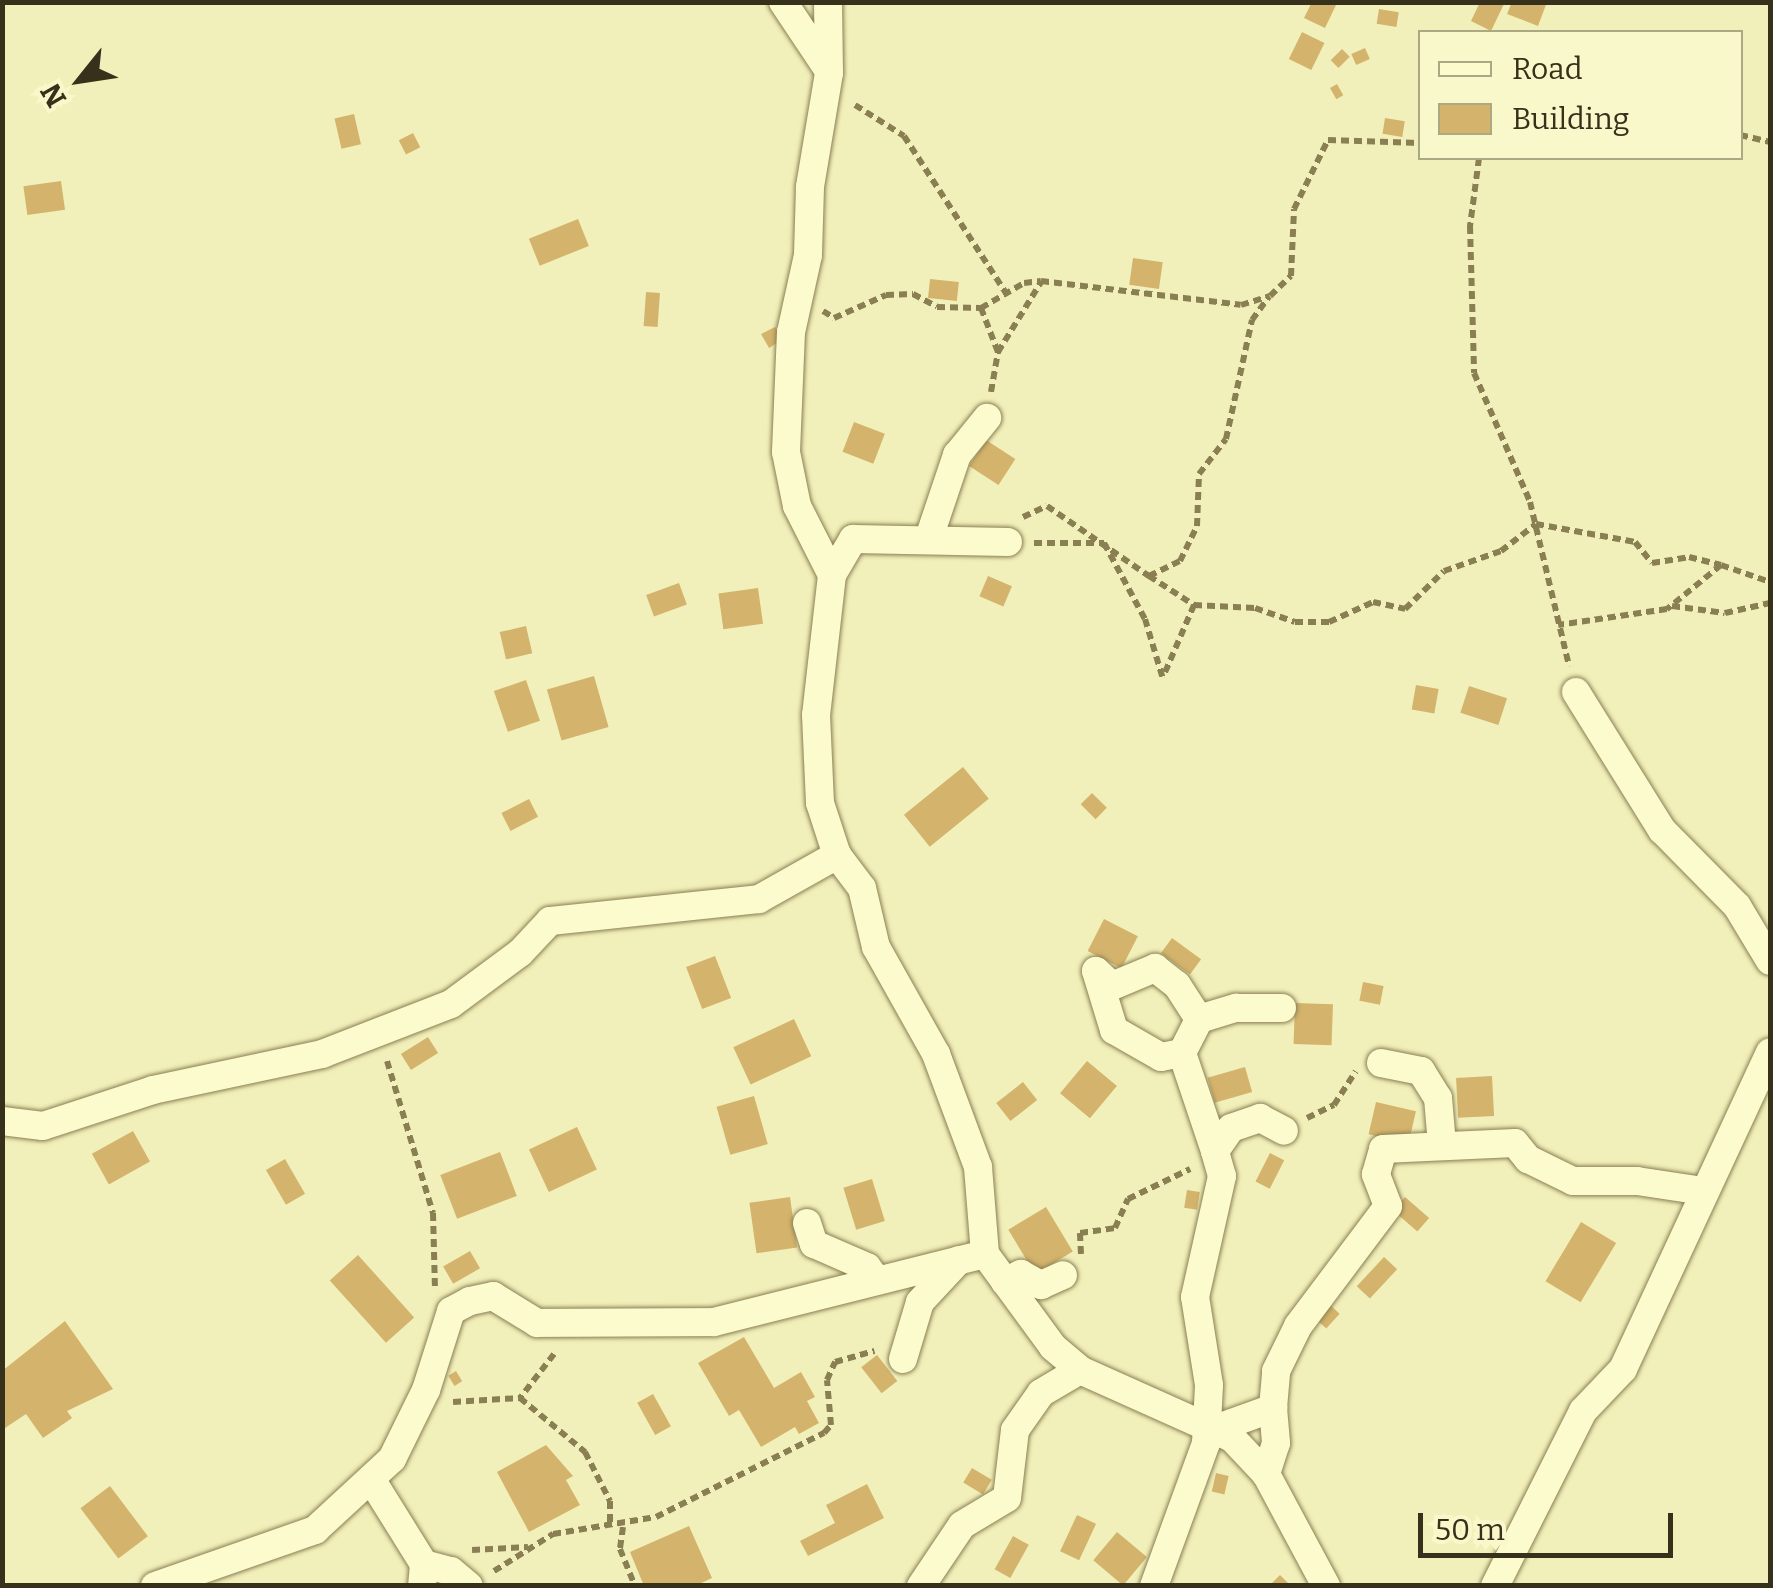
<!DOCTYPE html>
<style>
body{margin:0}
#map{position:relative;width:1773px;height:1588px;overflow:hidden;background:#f2f0ba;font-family:Bitter,serif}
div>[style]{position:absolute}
.building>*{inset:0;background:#d4b46c;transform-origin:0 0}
.path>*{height:6px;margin-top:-3px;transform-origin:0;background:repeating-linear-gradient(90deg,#8a7f53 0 8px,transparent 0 13px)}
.roads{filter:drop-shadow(0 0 2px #8a7f53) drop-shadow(0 0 2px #8a7f53)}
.street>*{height:28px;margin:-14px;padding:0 14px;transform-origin:14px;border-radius:14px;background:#fcfbce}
span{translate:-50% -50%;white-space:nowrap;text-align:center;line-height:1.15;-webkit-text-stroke:10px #f8f8ca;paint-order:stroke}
.frame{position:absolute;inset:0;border:5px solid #37301a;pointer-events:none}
.legend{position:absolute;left:1418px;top:30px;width:325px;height:130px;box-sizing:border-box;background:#f8f8ca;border:2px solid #aba884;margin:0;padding:12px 18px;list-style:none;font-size:30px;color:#37301a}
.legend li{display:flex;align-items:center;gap:20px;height:50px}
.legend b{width:50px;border:2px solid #aba884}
.north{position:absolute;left:30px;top:30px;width:100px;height:100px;-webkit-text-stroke:8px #f8f8ca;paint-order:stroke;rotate:240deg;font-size:28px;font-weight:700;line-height:40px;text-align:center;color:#37301a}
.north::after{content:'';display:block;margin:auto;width:35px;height:45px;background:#37301a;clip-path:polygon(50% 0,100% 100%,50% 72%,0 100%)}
.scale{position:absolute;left:1418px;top:1513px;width:255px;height:45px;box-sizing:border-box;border:5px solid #37301a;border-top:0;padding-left:12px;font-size:30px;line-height:35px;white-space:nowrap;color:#37301a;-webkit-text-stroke:8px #f8f8ca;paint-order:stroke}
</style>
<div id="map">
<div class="building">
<i style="clip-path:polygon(1312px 2px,1336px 5px,1325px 28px,1304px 18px)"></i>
<i style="clip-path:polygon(1480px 2px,1505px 2px,1491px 31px,1471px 21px)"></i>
<i style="clip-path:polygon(1512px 2px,1547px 2px,1538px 26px,1507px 14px)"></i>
<i style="left:1379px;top:9px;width:20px;height:15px;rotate:9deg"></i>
<i style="left:1302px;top:32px;width:25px;height:30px;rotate:26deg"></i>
<i style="left:1365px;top:48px;width:12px;height:15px;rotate:66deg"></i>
<i style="left:1342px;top:49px;width:11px;height:16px;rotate:45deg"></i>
<i style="left:1337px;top:84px;width:13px;height:8px;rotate:61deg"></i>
<i style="left:354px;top:114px;width:31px;height:20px;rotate:77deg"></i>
<i style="left:1385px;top:118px;width:20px;height:16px;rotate:9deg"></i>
<i style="left:413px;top:133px;width:16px;height:16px;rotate:63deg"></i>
<i style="left:61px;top:181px;width:29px;height:38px;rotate:82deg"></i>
<i style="left:578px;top:219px;width:29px;height:53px;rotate:68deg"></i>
<i style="left:1133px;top:258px;width:30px;height:27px;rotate:8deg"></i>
<i style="left:930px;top:279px;width:29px;height:19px;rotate:6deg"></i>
<i style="left:646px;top:292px;width:14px;height:34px;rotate:4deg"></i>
<i style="clip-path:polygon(775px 327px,783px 339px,769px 348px,761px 334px)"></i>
<i style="left:854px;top:422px;width:33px;height:32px;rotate:21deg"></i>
<i style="left:986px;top:440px;width:35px;height:31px;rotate:33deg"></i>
<i style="left:988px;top:576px;width:26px;height:22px;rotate:23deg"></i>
<i style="left:679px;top:583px;width:23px;height:35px;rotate:70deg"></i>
<i style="left:758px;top:588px;width:36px;height:40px;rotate:82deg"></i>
<i style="left:526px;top:626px;width:28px;height:27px;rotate:77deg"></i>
<i style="left:594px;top:676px;width:53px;height:49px;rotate:74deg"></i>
<i style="left:526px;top:680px;width:43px;height:34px;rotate:71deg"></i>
<i style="left:1416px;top:685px;width:23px;height:25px;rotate:10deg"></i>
<i style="left:1469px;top:686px;width:40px;height:28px;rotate:18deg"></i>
<i style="left:963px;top:767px;width:41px;height:76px;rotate:51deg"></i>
<i style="left:1092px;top:793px;width:21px;height:16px;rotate:45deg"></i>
<i style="left:529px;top:799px;width:20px;height:31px;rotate:63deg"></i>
<i style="left:1104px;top:919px;width:38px;height:36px;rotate:27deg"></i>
<i style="left:1172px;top:938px;width:36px;height:19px;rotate:36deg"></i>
<i style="left:715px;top:956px;width:45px;height:31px;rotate:69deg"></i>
<i style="left:1363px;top:982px;width:21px;height:19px;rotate:11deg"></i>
<i style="left:1295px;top:1003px;width:38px;height:41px;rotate:2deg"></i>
<i style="left:794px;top:1019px;width:41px;height:67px;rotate:65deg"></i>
<i style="left:428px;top:1037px;width:19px;height:32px;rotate:58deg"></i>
<i style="left:1087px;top:1061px;width:39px;height:42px;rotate:40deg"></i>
<i style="left:1245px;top:1067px;width:26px;height:39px;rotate:74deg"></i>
<i style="left:1492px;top:1076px;width:40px;height:36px;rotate:87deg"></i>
<i style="left:1023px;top:1082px;width:23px;height:34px;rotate:52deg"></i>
<i style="left:754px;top:1096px;width:50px;height:39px;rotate:74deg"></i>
<i style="left:1376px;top:1102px;width:41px;height:33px;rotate:13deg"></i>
<i style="left:577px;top:1127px;width:47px;height:53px;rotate:65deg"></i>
<i style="left:133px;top:1131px;width:35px;height:47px;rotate:61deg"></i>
<i style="left:500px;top:1152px;width:47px;height:64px;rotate:69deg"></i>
<i style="left:1270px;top:1153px;width:16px;height:32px;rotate:27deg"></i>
<i style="left:285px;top:1159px;width:40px;height:22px;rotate:60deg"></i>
<i style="left:872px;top:1179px;width:44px;height:30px;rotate:73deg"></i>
<i style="left:1187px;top:1190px;width:13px;height:18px;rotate:9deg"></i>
<i style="left:790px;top:1197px;width:51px;height:41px;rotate:82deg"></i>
<i style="left:1405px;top:1197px;width:32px;height:18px;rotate:41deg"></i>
<i style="left:1046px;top:1207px;width:52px;height:44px;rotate:59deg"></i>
<i style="left:1581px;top:1222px;width:41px;height:69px;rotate:31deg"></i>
<i style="left:470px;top:1251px;width:20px;height:31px;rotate:60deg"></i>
<i style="left:358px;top:1255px;width:84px;height:38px;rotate:48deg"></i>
<i style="left:1384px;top:1257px;width:18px;height:40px;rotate:43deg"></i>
<i style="left:1330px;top:1305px;width:13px;height:20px;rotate:42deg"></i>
<i style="clip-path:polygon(65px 1321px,113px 1389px,67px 1411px,72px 1418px,43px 1438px,26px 1414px,2px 1430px,2px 1371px)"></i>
<i style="clip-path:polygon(744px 1337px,774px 1388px,801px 1372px,815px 1397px,807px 1401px,819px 1423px,799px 1434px,795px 1427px,761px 1447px,739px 1410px,729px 1416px,698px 1363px)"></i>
<i style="left:877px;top:1355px;width:33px;height:20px;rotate:52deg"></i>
<i style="left:456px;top:1371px;width:12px;height:9px;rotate:59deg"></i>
<i style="left:653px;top:1394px;width:37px;height:18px;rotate:61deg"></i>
<i style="clip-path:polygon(546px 1445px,573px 1476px,566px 1480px,580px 1505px,529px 1532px,497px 1472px)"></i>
<i style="left:972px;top:1468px;width:23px;height:17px;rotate:31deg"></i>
<i style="left:1216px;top:1473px;width:13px;height:19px;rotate:13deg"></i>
<i style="clip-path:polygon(867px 1484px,884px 1518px,808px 1556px,800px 1541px,835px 1523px,826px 1505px)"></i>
<i style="left:110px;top:1486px;width:63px;height:37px;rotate:53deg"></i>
<i style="left:1077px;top:1515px;width:21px;height:40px;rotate:25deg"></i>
<i style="clip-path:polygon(689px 1526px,712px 1578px,695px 1586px,644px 1586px,630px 1552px)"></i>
<i style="left:1117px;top:1532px;width:39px;height:37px;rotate:40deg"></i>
<i style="left:1013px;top:1536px;width:18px;height:38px;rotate:29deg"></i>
<i style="clip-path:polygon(1280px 1575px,1291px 1586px,1269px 1586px)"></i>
</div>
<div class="path">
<i style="left:855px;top:105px;width:58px;rotate:32.3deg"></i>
<i style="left:904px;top:136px;width:187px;rotate:57deg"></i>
<i style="left:1740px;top:135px;width:31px;rotate:13deg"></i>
<i style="left:1479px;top:158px;width:69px;rotate:97.5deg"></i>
<i style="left:1470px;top:226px;width:147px;rotate:88.4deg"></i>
<i style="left:1474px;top:373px;width:141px;rotate:66.5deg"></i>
<i style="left:1530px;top:502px;width:169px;rotate:76.6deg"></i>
<i style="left:981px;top:308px;width:47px;rotate:68.9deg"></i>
<i style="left:823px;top:311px;width:13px;rotate:32deg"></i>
<i style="left:834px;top:318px;width:57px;rotate:-23.9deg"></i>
<i style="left:886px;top:295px;width:27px;rotate:-2deg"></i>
<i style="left:913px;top:294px;width:27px;rotate:28deg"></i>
<i style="left:937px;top:307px;width:44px;rotate:1.3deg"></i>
<i style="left:981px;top:308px;width:50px;rotate:-30.2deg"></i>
<i style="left:1024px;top:283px;width:17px;rotate:-7deg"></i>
<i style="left:1041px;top:281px;width:201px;rotate:6.8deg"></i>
<i style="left:1241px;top:305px;width:30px;rotate:-17deg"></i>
<i style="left:1270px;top:296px;width:29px;rotate:-44deg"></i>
<i style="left:1291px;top:276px;width:67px;rotate:-87.4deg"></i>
<i style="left:1294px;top:209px;width:77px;rotate:-63.8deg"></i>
<i style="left:1328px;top:140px;width:92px;rotate:1.9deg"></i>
<i style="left:991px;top:392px;width:41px;rotate:-80.1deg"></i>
<i style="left:998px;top:352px;width:82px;rotate:-58.4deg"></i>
<i style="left:1023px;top:517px;width:26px;rotate:-25deg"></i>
<i style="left:1047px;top:506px;width:124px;rotate:34.5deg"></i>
<i style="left:1149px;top:576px;width:34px;rotate:-26deg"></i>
<i style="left:1180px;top:561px;width:39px;rotate:-64deg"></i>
<i style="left:1197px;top:526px;width:52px;rotate:-87.8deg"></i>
<i style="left:1199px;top:474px;width:44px;rotate:-52.4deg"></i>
<i style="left:1226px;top:439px;width:122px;rotate:-77.7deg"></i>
<i style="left:1252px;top:320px;width:29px;rotate:-54deg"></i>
<i style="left:1034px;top:543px;width:70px"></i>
<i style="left:1104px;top:543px;width:86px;rotate:61.7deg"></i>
<i style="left:1145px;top:619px;width:63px;rotate:73.3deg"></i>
<i style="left:1721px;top:565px;width:52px;rotate:19.1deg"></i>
<i style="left:1149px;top:576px;width:54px;rotate:32.8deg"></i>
<i style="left:1194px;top:605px;width:78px;rotate:113.3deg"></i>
<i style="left:1194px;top:605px;width:61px;rotate:2.8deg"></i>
<i style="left:1255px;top:608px;width:42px;rotate:19.3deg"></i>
<i style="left:1295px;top:622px;width:34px"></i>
<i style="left:1329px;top:622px;width:48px;rotate:-24.4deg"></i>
<i style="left:1373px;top:602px;width:33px;rotate:12deg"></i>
<i style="left:1405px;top:609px;width:54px;rotate:-44.3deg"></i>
<i style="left:1444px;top:571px;width:60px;rotate:-19.3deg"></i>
<i style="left:1501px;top:551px;width:44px;rotate:-37.6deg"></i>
<i style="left:1536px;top:524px;width:101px;rotate:10.3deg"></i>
<i style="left:1635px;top:542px;width:27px;rotate:51deg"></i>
<i style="left:1652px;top:563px;width:37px;rotate:-9deg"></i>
<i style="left:1689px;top:557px;width:33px;rotate:14deg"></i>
<i style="left:1721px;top:565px;width:70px;rotate:140.8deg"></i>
<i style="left:1667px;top:609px;width:110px;rotate:171.6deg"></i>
<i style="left:1672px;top:606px;width:53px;rotate:7.5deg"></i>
<i style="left:1725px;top:613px;width:46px;rotate:-12.5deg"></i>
<i style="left:387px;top:1061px;width:159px;rotate:73.2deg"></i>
<i style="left:433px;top:1213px;width:77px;rotate:88.5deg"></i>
<i style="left:1307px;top:1118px;width:30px;rotate:-26deg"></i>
<i style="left:1334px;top:1105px;width:40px;rotate:-57.1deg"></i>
<i style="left:1081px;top:1254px;width:21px;rotate:-93deg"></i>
<i style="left:1080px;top:1233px;width:35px;rotate:-8deg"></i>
<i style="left:1115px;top:1228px;width:32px;rotate:-66deg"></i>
<i style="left:1128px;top:1199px;width:69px;rotate:-25.8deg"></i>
<i style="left:554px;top:1354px;width:56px;rotate:127.7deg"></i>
<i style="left:520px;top:1398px;width:85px;rotate:39.7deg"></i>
<i style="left:585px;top:1452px;width:55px;rotate:63deg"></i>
<i style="left:610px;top:1501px;width:22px;rotate:90deg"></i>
<i style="left:453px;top:1402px;width:67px;rotate:-3.4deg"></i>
<i style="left:623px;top:1527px;width:22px;rotate:98deg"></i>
<i style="left:620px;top:1549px;width:40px;rotate:68deg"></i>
<i style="left:472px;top:1550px;width:56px;rotate:-3.1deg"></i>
<i style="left:494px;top:1571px;width:70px;rotate:-32.1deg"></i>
<i style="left:553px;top:1534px;width:104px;rotate:-9.4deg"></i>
<i style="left:656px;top:1517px;width:188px;rotate:-26.6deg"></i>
<i style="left:824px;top:1433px;width:11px;rotate:-49deg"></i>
<i style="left:831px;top:1425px;width:45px;rotate:-95.1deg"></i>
<i style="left:827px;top:1380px;width:20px;rotate:-66deg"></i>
<i style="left:835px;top:1362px;width:41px;rotate:-15.8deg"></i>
</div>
<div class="roads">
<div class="street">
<i style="left:783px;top:2px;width:83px;rotate:56.3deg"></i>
<i style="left:828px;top:2px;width:71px;rotate:89.2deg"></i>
<i style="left:829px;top:73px;width:116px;rotate:99.5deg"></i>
<i style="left:810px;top:187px;width:68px;rotate:91.7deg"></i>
<i style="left:808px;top:255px;width:79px;rotate:102.4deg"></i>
<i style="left:791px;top:332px;width:120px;rotate:92.4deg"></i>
<i style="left:786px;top:452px;width:55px;rotate:78.5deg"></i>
<i style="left:797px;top:506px;width:77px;rotate:63.1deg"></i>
<i style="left:832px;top:575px;width:141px;rotate:96.5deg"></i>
<i style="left:816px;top:715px;width:88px;rotate:87.4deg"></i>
<i style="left:820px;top:803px;width:55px;rotate:71.9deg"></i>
<i style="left:837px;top:855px;width:41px;rotate:52.9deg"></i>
<i style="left:862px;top:888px;width:61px;rotate:76.7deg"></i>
<i style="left:876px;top:947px;width:123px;rotate:60.7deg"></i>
<i style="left:936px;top:1054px;width:121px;rotate:69.6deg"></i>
<i style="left:978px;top:1167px;width:87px;rotate:85.4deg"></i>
<i style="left:985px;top:1254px;width:115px;rotate:53.8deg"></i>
<i style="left:1053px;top:1347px;width:35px;rotate:40deg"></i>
<i style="left:1080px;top:1370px;width:167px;rotate:24.1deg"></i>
<i style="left:1232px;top:1438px;width:50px;rotate:46.6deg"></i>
<i style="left:1266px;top:1474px;width:127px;rotate:61.8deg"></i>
<i style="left:929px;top:538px;width:88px;rotate:-71.4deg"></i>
<i style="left:957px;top:455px;width:48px;rotate:-51deg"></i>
<i style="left:832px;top:575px;width:42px;rotate:-59.7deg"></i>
<i style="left:853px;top:539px;width:155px;rotate:1.1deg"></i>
<i style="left:1576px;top:692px;width:163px;rotate:58.1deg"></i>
<i style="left:1662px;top:830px;width:107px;rotate:45.4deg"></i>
<i style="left:1737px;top:906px;width:64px;rotate:59deg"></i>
<i style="left:1096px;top:971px;width:22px;rotate:43deg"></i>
<i style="left:1112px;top:986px;width:47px;rotate:-22.7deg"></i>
<i style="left:1155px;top:968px;width:28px;rotate:38deg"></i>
<i style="left:1177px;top:985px;width:40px;rotate:57.1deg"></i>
<i style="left:1096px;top:971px;width:62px;rotate:73deg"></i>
<i style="left:1114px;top:1030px;width:54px;rotate:29.9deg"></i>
<i style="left:1161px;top:1057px;width:21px;rotate:-11deg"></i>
<i style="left:1381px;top:1063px;width:41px;rotate:11.3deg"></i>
<i style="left:1421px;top:1071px;width:32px;rotate:58deg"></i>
<i style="left:1438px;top:1098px;width:47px;rotate:85.1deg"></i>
<i style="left:2px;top:1121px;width:41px;rotate:7deg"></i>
<i style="left:43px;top:1126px;width:116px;rotate:-18.1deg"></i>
<i style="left:153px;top:1090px;width:173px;rotate:-12deg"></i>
<i style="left:322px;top:1054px;width:138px;rotate:-21.2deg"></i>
<i style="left:451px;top:1004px;width:86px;rotate:-36.5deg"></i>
<i style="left:520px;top:953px;width:44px;rotate:-46.8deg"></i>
<i style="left:550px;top:921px;width:210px;rotate:-6deg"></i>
<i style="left:759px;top:899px;width:90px;rotate:-29.4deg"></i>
<i style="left:1215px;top:1151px;width:103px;rotate:-108.6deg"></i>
<i style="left:1182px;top:1053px;width:38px;rotate:-63deg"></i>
<i style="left:1199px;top:1019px;width:39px;rotate:-17deg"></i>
<i style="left:1236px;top:1008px;width:46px"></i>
<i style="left:807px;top:1223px;width:22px;rotate:72deg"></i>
<i style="left:814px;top:1244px;width:58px;rotate:23.5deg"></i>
<i style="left:867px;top:1267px;width:15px;rotate:53deg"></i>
<i style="left:1005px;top:1282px;width:18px;rotate:-27deg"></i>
<i style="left:1021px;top:1274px;width:23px;rotate:29deg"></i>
<i style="left:1041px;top:1285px;width:24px;rotate:-24deg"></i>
<i style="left:903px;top:1359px;width:59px;rotate:-73.4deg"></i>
<i style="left:920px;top:1302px;width:57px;rotate:-47.1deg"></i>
<i style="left:1273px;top:1408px;width:37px;rotate:-85deg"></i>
<i style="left:1276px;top:1371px;width:50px;rotate:-63.9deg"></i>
<i style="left:1298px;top:1326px;width:150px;rotate:-53.1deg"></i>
<i style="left:1388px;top:1206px;width:34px;rotate:-111deg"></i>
<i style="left:1376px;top:1174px;width:26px;rotate:-74deg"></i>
<i style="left:1383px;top:1149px;width:132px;rotate:-2.6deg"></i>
<i style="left:1515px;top:1143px;width:21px;rotate:51deg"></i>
<i style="left:1528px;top:1159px;width:50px;rotate:26.1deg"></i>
<i style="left:1573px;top:1181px;width:64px"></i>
<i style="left:1637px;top:1181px;width:67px;rotate:8.6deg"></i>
<i style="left:1218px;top:1428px;width:59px;rotate:-20deg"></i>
<i style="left:1273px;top:1408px;width:35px;rotate:85deg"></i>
<i style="left:1276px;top:1443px;width:33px;rotate:108deg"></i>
<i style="left:371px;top:1479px;width:100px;rotate:58.1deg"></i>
<i style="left:424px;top:1564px;width:22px;rotate:95deg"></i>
<i style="left:424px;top:1564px;width:28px;rotate:15deg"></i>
<i style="left:451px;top:1571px;width:23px;rotate:40deg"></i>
<i style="left:155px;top:1586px;width:170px;rotate:-19.3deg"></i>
<i style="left:315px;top:1530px;width:105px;rotate:-42.7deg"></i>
<i style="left:392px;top:1459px;width:77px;rotate:-63.8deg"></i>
<i style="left:426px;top:1390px;width:83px;rotate:-72.4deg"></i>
<i style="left:451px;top:1311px;width:21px;rotate:-28deg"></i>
<i style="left:470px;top:1301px;width:24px;rotate:-12deg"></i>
<i style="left:493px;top:1296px;width:52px;rotate:31.5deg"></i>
<i style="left:537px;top:1323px;width:177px;rotate:-0.3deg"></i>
<i style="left:714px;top:1322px;width:279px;rotate:-14.1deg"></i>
<i style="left:921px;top:1586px;width:73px;rotate:-56.1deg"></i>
<i style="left:962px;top:1525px;width:52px;rotate:-31deg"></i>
<i style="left:1007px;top:1498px;width:68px;rotate:-83.3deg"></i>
<i style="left:1015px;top:1430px;width:45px;rotate:-54.9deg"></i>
<i style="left:1041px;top:1393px;width:45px;rotate:-30.5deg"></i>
<i style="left:1154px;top:1586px;width:152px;rotate:-70deg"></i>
<i style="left:1206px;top:1443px;width:58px;rotate:-87deg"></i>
<i style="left:1209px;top:1385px;width:89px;rotate:-99deg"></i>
<i style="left:1195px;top:1297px;width:124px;rotate:-77.4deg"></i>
<i style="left:1222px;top:1176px;width:26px;rotate:-106deg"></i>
<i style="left:1215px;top:1151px;width:28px;rotate:-55deg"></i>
<i style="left:1231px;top:1128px;width:31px;rotate:-19deg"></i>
<i style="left:1260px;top:1118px;width:27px;rotate:28deg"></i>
<i style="left:1495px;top:1586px;width:196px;rotate:-63.3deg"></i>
<i style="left:1583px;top:1411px;width:58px;rotate:-46.4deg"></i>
<i style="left:1623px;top:1369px;width:349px;rotate:-65.1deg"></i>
</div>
</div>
<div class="frame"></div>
<ul class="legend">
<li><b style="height:12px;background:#fcfbce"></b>Road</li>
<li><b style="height:28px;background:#d4b46c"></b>Building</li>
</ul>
<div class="north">N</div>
<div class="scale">50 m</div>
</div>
